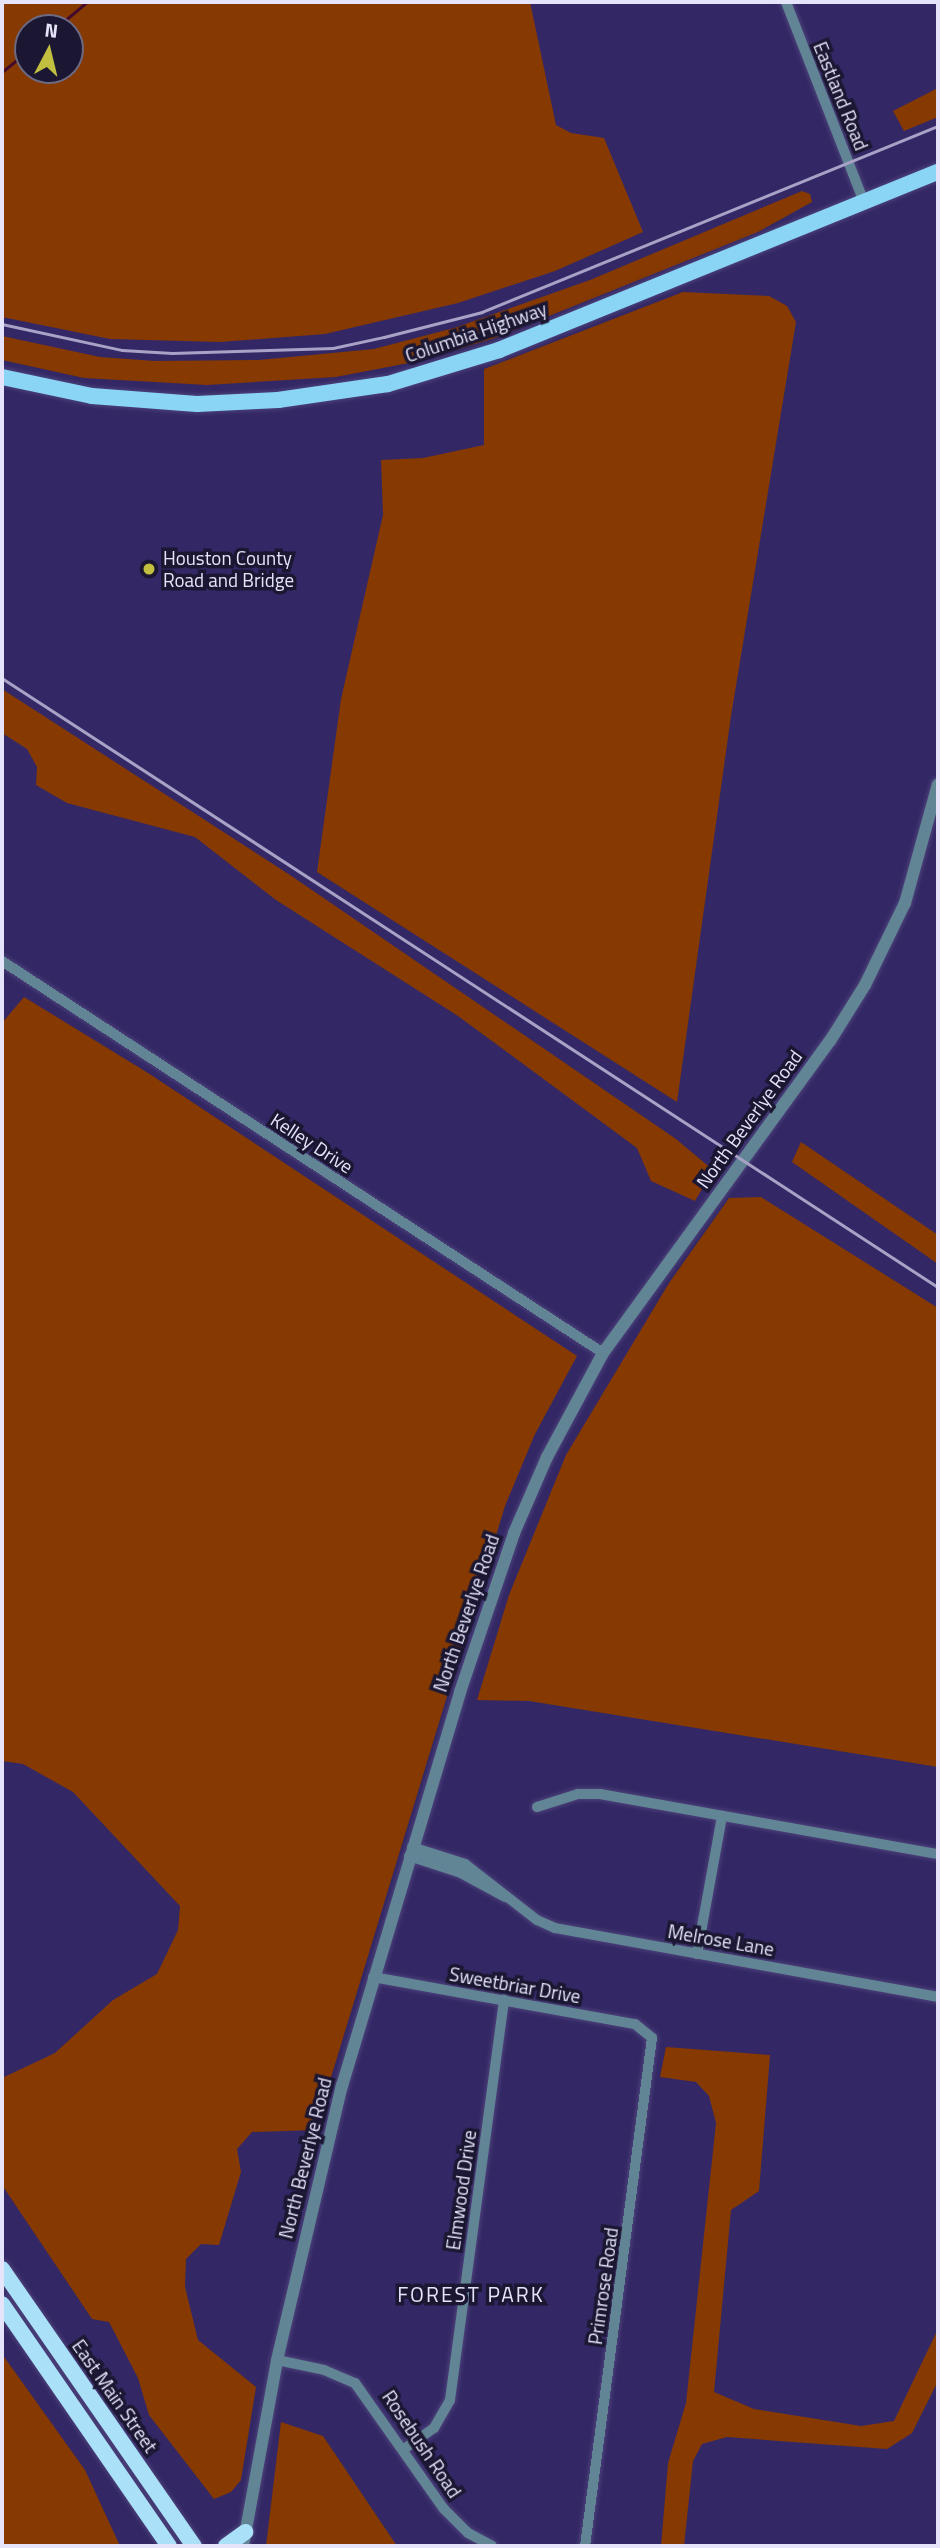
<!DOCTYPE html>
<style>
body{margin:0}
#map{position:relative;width:940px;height:2548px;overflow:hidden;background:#332865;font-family:"Titillium Web",sans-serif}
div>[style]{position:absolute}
.green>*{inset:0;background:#863901}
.stream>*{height:2.5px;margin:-1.25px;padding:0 1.25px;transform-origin:1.25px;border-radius:1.25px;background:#430a2d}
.roads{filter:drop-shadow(0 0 2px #4c427a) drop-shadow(0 0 2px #4c427a)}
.minor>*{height:10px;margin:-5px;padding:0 5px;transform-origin:5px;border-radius:5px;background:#628595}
.tertiary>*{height:12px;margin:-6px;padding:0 6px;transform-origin:6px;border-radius:6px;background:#628595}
.primary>*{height:16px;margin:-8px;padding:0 8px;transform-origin:8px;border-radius:8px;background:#8ad5f5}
.trunk>*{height:16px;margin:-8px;padding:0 8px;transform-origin:8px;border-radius:8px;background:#aae0f8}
.rail>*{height:2.5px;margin:-1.25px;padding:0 1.25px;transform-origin:1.25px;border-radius:1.25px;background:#a7a2c6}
.dots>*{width:19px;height:19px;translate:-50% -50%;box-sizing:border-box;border:4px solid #1b1732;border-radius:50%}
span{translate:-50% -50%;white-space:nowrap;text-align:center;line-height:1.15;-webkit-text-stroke:7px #1b1732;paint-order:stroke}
.street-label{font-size:19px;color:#e5e4fa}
.poi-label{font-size:19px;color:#e5e4fa}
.left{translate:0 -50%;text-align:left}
.neighbourhood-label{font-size:21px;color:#e5e4fa;letter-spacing:2px}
.frame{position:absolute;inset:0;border:4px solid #e5e4fa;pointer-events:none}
.north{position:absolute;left:14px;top:14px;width:70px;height:70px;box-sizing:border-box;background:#1b1732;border:2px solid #6c6982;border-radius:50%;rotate:7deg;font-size:19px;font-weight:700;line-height:28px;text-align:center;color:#e5e4fa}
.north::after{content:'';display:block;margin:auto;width:24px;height:32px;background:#c1be40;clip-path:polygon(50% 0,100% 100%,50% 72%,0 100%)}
</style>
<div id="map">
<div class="green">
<i style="clip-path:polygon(evenodd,2px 2px,530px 2px,556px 125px,571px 133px,604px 138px,643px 232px,555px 271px,458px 303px,325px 334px,220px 342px,110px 339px,2px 317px,2px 2px,28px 28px,70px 28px,70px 70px,28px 70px,28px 28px)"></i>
<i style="clip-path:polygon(938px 88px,938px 117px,904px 131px,893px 111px)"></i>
<i style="clip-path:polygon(802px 191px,810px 194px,812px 202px,758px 232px,492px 339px,414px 362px,336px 377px,207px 385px,84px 378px,2px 360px,2px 336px,100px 357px,155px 361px,259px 360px,374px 349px,454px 328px,590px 280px)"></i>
<i style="clip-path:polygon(683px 292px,769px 296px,787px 306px,796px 322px,731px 716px,677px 1102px,317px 872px,341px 699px,383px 515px,381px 460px,423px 458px,484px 445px,484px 369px)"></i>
<i style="clip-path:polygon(2px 689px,290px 875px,676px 1139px,713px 1170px,695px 1201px,651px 1181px,637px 1148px,458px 1016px,276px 900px,195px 837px,67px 803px,36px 785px,37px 767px,27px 749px,2px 733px)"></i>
<i style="clip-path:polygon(24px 997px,148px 1073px,577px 1356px,535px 1434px,505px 1506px,315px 2130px,252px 2132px,237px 2149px,241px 2172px,219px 2245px,201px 2244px,186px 2259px,185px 2287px,198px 2340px,256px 2387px,241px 2480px,231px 2492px,214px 2499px,149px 2415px,138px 2378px,109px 2322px,92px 2319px,2px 2185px,2px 2078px,55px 2053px,113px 2000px,157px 1974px,178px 1930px,180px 1906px,73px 1792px,23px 1764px,2px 1761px,2px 1023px)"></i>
<i style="clip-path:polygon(801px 1142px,938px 1235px,938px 1264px,792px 1162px)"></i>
<i style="clip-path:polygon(761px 1197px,938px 1308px,938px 1767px,529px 1701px,477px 1700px,509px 1595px,566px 1455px,669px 1283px,729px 1198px)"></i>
<i style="clip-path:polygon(666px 2047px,770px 2055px,759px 2191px,731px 2210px,714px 2392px,754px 2409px,861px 2426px,894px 2421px,938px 2329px,938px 2381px,912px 2433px,887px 2449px,727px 2437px,702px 2444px,693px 2461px,684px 2546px,661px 2546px,668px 2463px,686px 2403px,716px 2123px,709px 2096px,696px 2082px,660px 2077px)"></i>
<i style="clip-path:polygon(2px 2354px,85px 2470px,120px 2546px,2px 2546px)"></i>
<i style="clip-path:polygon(281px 2422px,323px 2436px,397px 2546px,266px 2546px)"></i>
</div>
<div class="stream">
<i style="left:56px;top:28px;width:40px;rotate:-40deg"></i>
<i style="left:2px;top:72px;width:33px;rotate:-39deg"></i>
</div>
<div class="roads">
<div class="minor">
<i style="left:786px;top:2px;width:215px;rotate:68.7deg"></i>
<i style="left:2px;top:961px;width:718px;rotate:33.11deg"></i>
<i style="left:537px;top:1807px;width:43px;rotate:-17.6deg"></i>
<i style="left:578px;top:1794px;width:22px"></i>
<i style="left:600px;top:1794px;width:343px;rotate:10.1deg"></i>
<i style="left:412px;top:1847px;width:56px;rotate:17.8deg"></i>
<i style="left:465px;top:1864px;width:91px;rotate:37.9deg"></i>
<i style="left:537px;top:1920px;width:20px;rotate:24deg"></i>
<i style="left:555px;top:1928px;width:389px;rotate:10.2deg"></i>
<i style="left:409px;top:1856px;width:55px;rotate:18.1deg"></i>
<i style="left:461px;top:1873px;width:50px;rotate:28.6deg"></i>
<i style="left:697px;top:1954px;width:140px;rotate:-79.7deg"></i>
<i style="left:373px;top:1977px;width:266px;rotate:10.2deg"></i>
<i style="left:635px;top:2024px;width:22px;rotate:39deg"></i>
<i style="left:652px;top:2038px;width:512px;rotate:97.51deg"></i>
<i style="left:277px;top:2360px;width:48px;rotate:12deg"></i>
<i style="left:324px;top:2370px;width:34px;rotate:23deg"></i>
<i style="left:355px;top:2383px;width:154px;rotate:54.8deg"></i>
<i style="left:444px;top:2509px;width:34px;rotate:45deg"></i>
<i style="left:468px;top:2533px;width:27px;rotate:28deg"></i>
<i style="left:404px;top:2449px;width:37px;rotate:-35deg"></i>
<i style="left:434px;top:2428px;width:32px;rotate:-60deg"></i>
<i style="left:450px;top:2400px;width:404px;rotate:-82.3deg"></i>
</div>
<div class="tertiary">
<i style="left:243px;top:2546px;width:189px;rotate:-79.6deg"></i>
<i style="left:277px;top:2360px;width:282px;rotate:-76.7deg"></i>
<i style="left:342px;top:2086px;width:411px;rotate:-73.3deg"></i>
<i style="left:460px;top:1692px;width:168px;rotate:-71.2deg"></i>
<i style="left:514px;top:1533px;width:83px;rotate:-66.5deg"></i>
<i style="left:547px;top:1457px;width:118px;rotate:-61.7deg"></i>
<i style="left:603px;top:1353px;width:386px;rotate:-54deg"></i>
<i style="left:830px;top:1041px;width:66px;rotate:-58deg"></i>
<i style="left:865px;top:985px;width:91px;rotate:-64deg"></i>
<i style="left:905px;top:903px;width:123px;rotate:-74.5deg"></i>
</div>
<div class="primary">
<i style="left:2px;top:377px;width:92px;rotate:11.9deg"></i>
<i style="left:92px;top:396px;width:105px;rotate:4.4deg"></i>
<i style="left:197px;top:404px;width:81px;rotate:-2.8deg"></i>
<i style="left:278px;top:400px;width:111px;rotate:-8.3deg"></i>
<i style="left:388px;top:384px;width:116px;rotate:-17deg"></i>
<i style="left:499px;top:350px;width:474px;rotate:-22.1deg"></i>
</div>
<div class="trunk">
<i style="left:2px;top:2269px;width:337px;rotate:55.3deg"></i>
<i style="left:2px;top:2304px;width:294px;rotate:55.4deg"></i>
<i style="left:226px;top:2546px;width:24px;rotate:-36deg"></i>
</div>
</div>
<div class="rail">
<i style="left:2px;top:324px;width:123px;rotate:12.2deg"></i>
<i style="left:122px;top:350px;width:50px;rotate:3.4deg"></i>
<i style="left:172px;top:353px;width:161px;rotate:-1.8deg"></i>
<i style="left:333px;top:348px;width:52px;rotate:-12.2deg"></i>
<i style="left:384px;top:337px;width:101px;rotate:-14.3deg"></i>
<i style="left:482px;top:312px;width:492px;rotate:-22.2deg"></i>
<i style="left:2px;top:678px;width:1117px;rotate:33.05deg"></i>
</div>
<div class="dots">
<i style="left:149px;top:569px;background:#c1be40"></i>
</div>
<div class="street-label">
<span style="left:841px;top:96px;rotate:68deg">Eastland Road</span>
<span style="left:476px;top:332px;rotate:-19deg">Columbia Highway</span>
<span style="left:749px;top:1119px;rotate:-54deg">North Beverlye Road</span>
<span style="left:312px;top:1143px;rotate:33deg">Kelley Drive</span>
<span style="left:466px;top:1613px;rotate:-71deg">North Beverlye Road</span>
<span style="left:721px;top:1940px;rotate:10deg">Melrose Lane</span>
<span style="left:515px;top:1985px;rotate:10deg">Sweetbriar Drive</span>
<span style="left:305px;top:2158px;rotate:-76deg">North Beverlye Road</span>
<span style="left:461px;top:2190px;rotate:-82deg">Elmwood Drive</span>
<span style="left:603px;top:2286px;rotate:-82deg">Primrose Road</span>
<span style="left:115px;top:2396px;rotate:55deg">East Main Street</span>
<span style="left:422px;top:2444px;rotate:56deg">Rosebush Road</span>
</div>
<div class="poi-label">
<span class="left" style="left:163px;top:569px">Houston County<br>Road and Bridge</span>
</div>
<div class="neighbourhood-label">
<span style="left:471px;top:2294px">FOREST PARK</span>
</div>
<div class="frame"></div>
<div class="north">N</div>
</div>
